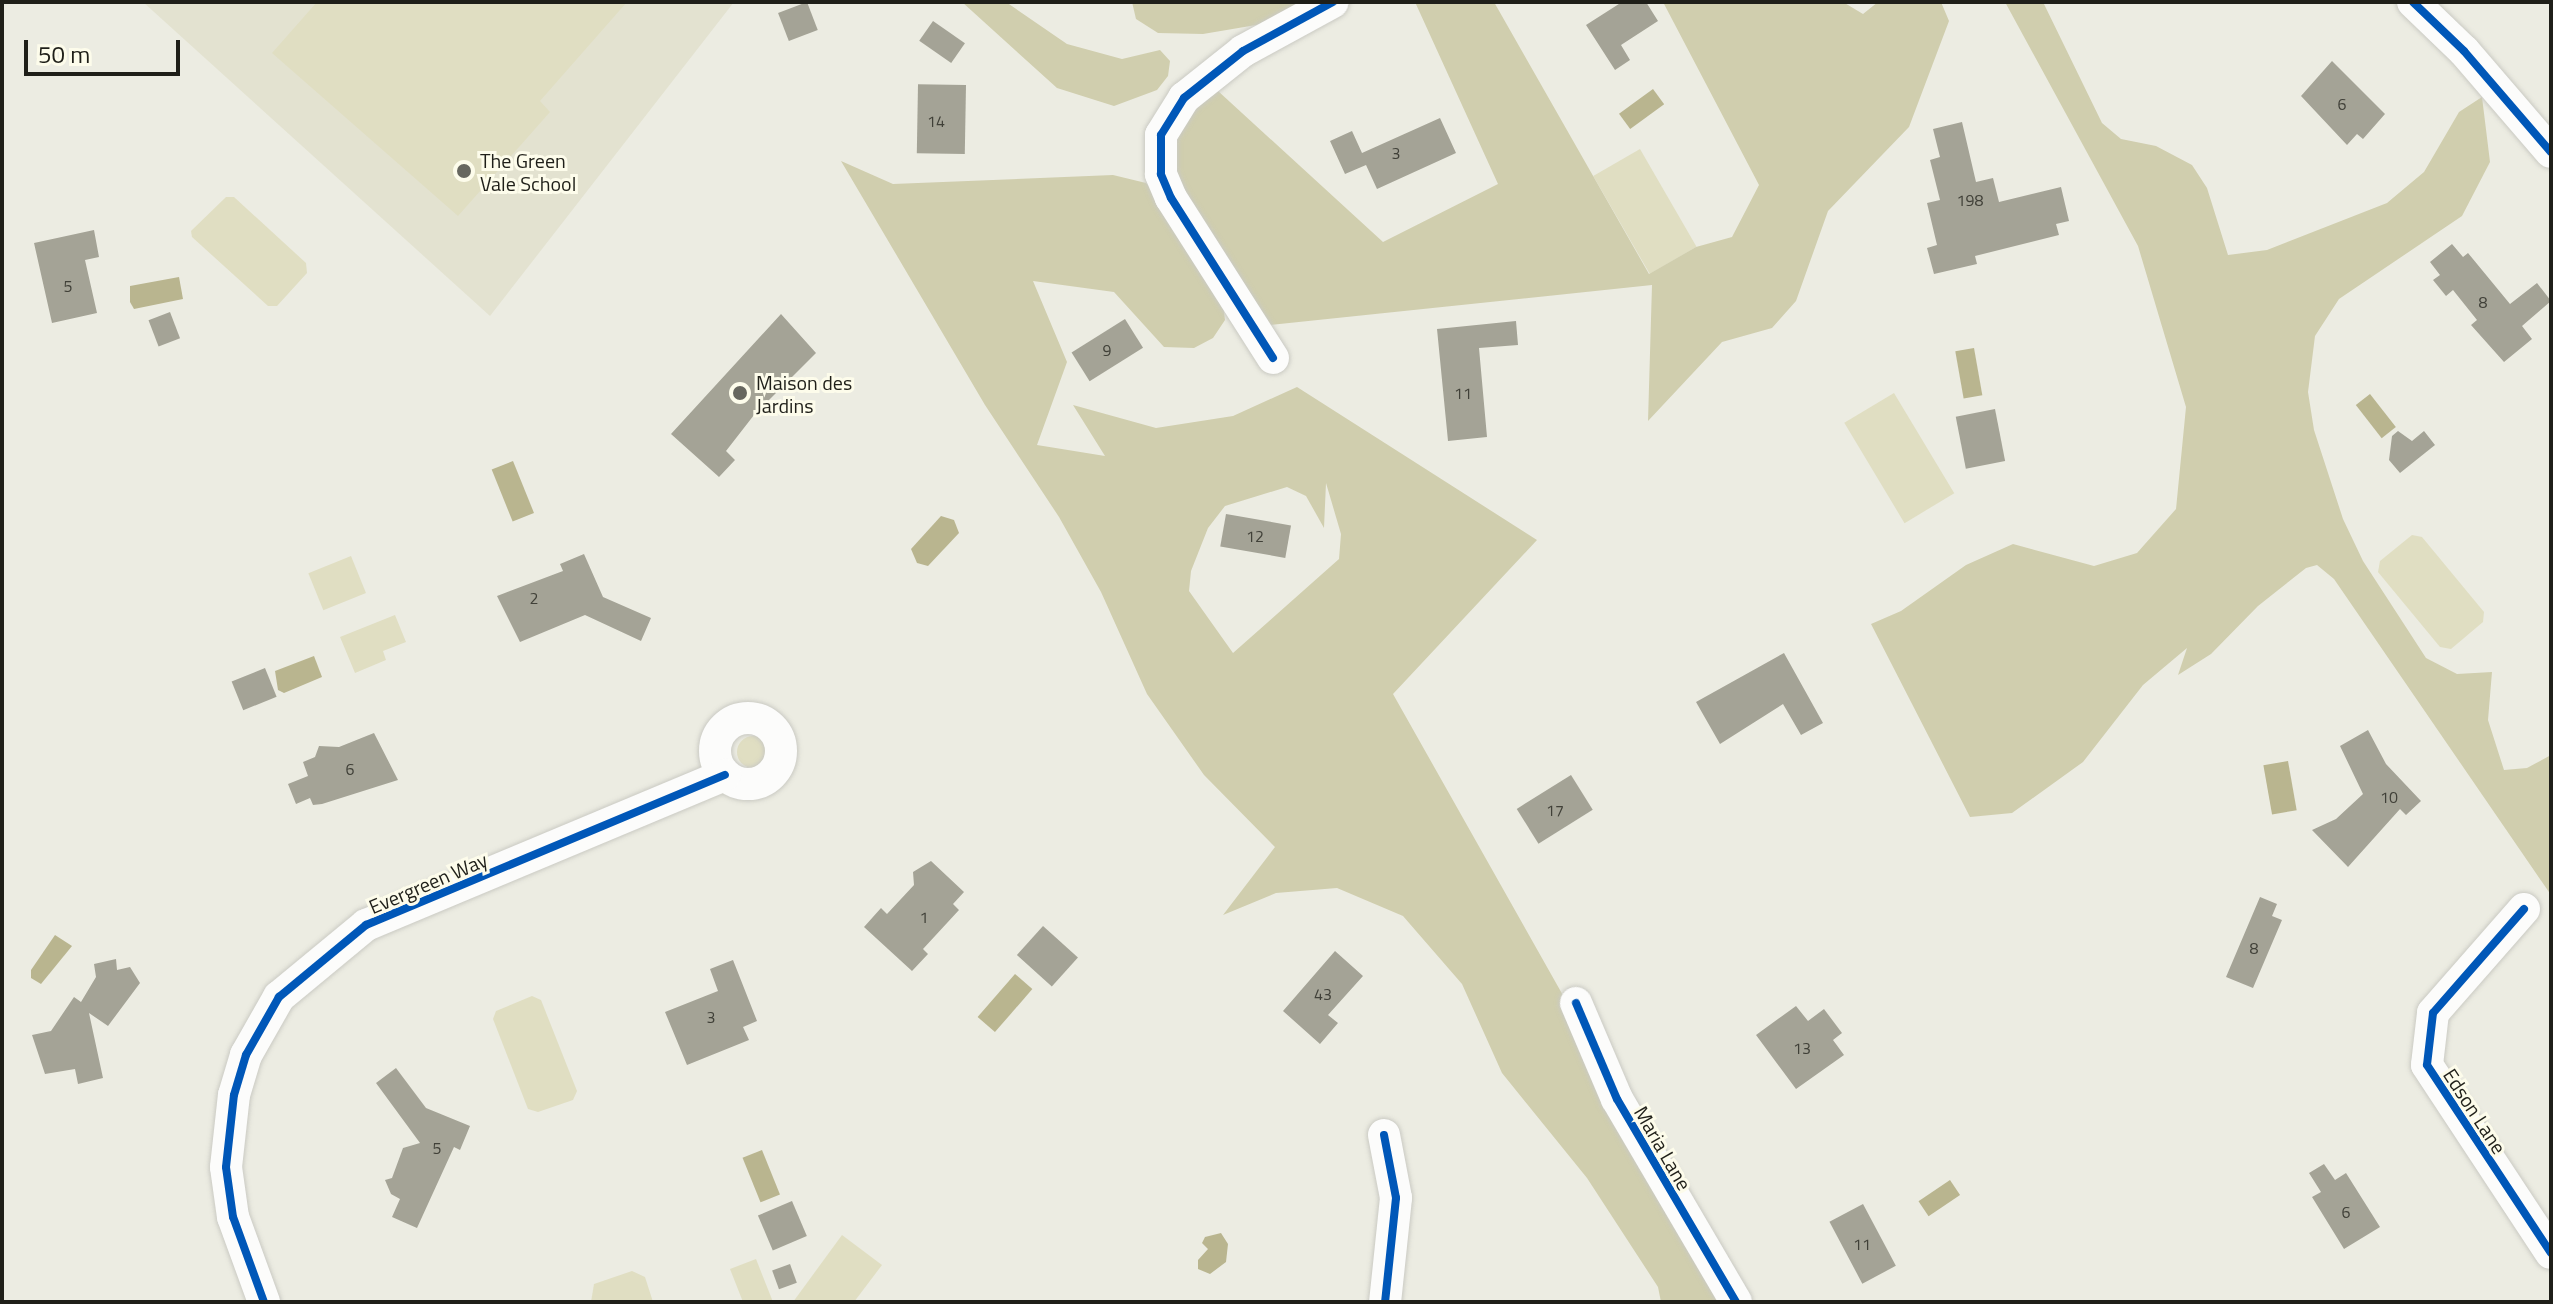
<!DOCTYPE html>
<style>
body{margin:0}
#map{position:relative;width:2553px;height:1304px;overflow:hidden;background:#ecece2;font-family:"Titillium Web",sans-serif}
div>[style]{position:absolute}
.built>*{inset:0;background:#e3e2d0}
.green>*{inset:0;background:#e0dec2;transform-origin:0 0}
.round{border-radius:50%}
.forest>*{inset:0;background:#d0ceae}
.water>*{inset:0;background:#b9b58f;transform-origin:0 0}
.building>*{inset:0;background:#a4a396;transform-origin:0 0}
.roads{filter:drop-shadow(0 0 2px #cacac3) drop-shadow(0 0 2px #cacac3)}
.minor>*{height:32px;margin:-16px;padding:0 16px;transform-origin:16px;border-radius:16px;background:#fcfcfb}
.minor>.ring{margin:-16px;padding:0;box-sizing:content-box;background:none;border:32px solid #fcfcfb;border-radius:50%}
.cycleway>*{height:8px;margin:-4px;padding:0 4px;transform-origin:4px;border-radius:4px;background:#0057b8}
.dots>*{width:22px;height:22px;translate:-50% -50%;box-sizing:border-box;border:4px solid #fdfceb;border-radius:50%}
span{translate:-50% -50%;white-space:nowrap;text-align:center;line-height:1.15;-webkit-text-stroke:6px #fdfceb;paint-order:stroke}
.number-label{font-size:16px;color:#404038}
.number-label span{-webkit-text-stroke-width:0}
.poi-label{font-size:20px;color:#1f1f19}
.left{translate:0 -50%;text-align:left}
.street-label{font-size:20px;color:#1f1f19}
.frame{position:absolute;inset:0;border:4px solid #1f1f19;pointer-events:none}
.scale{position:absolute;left:24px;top:40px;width:156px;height:36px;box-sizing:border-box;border:4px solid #1f1f19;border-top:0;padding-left:10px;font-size:24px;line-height:28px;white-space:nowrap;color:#1f1f19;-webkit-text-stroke:6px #fdfceb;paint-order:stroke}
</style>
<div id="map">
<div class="built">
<i style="clip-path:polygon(143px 2px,734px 2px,490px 316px)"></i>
</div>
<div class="green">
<i style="clip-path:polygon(317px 2px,627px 2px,540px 101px,550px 112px,458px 216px,272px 53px)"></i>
<i style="left:1640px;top:149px;width:113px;height:54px;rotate:60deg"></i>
<i style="clip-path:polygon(226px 197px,234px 197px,306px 263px,307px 273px,277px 306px,268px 306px,192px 237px,191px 231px)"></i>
<i style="left:1894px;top:393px;width:117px;height:58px;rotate:59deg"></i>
<i style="clip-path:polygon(2412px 535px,2422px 537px,2484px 612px,2483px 622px,2451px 649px,2440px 647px,2378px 572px,2380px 561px)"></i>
<i style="left:351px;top:556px;width:40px;height:46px;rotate:68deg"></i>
<i style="clip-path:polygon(395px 615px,406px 642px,383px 651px,386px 660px,355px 673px,340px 637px)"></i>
<i class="round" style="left:737px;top:736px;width:32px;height:32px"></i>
<i style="clip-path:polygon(532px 996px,541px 1000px,577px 1091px,573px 1100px,538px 1112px,528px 1109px,493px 1019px,496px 1011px)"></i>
<i style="clip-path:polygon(842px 1235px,882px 1265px,854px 1302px,793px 1302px)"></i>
<i style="clip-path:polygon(756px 1259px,773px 1302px,743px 1302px,730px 1269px)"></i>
<i style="clip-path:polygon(632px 1271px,645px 1277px,653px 1302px,591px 1302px,594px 1284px)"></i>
</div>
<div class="forest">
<i style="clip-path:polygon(962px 2px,1006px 2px,1067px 44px,1122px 59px,1160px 50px,1170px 61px,1168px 76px,1157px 90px,1114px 106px,1057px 88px)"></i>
<i style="clip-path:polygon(1132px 2px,1310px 2px,1262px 24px,1203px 34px,1158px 33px,1136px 19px)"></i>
<i style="clip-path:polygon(1415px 2px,1494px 2px,1649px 274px,1696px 247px,1732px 237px,1759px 185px,1663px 2px,1843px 2px,1863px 14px,1878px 2px,1941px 2px,1949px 21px,1909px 127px,1828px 211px,1796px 301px,1772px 328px,1722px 342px,1648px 421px,1652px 285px,1251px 327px,1159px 154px,1206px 80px,1383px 242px,1498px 184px)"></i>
<i style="clip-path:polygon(2005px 2px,2043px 2px,2102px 123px,2121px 139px,2156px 146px,2192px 165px,2207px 188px,2228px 255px,2267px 250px,2387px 203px,2424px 172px,2459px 112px,2482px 97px,2490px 162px,2462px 216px,2339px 299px,2315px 336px,2308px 392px,2314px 430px,2343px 519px,2363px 561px,2426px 658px,2457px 674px,2492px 672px,2488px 720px,2504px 770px,2527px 768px,2551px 755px,2551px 895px,2334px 579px,2317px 565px,2306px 568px,2258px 606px,2211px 654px,2178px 675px,2187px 648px,2143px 685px,2083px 762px,2012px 813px,1970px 817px,1871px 624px,1901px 611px,1966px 565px,2013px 544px,2094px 566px,2137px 553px,2176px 509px,2186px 407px,2138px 246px)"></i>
<i style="clip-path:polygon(evenodd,841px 161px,893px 184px,1113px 175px,1146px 183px,1162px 201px,1221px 288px,1225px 320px,1213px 338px,1194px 348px,1164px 347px,1114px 292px,1033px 281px,1067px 362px,1037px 445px,1105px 456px,1073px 405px,1156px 428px,1233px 416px,1297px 387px,1537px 540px,1393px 694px,1736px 1302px,1661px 1302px,1658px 1287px,1587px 1178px,1502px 1073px,1462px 984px,1403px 916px,1337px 888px,1276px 893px,1223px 915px,1275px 847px,1204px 775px,1147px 694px,1101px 592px,1059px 517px,985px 405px,841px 161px,1326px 483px,1341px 534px,1339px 559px,1233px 653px,1189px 591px,1191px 571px,1208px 528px,1225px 506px,1287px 487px,1306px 496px,1324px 528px,1326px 483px)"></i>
</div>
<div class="water">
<i style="left:1653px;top:89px;width:19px;height:42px;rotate:54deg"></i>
<i style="clip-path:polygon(179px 277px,183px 299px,134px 309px,130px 302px,130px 286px)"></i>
<i style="left:1974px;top:348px;width:48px;height:19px;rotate:80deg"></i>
<i style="left:2370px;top:394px;width:42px;height:18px;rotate:52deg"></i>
<i style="left:513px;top:461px;width:56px;height:23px;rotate:68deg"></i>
<i style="clip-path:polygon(941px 516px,954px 520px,959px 533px,928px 566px,917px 563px,911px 549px)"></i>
<i style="clip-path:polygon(314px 656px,322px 677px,284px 693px,278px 690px,275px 671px)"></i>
<i style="left:2288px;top:761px;width:50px;height:25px;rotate:80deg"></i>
<i style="clip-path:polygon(55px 935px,72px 946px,41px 984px,31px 978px,31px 970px)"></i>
<i style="left:1015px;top:974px;width:23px;height:57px;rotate:41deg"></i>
<i style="left:762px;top:1150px;width:48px;height:21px;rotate:68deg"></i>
<i style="left:1950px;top:1180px;width:18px;height:38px;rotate:56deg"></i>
<i style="clip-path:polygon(1221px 1233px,1228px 1244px,1226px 1262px,1210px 1274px,1198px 1269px,1198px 1260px,1208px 1249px,1202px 1243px,1205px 1237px)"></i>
</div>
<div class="building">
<i style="left:807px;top:2px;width:30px;height:31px;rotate:69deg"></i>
<i style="clip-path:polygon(1622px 2px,1646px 2px,1658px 21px,1621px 45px,1630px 60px,1615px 70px,1586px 25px)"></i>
<i style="left:933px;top:21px;width:39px;height:24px;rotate:35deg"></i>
<i style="clip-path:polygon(2332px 61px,2385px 114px,2363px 139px,2357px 134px,2347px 145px,2301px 96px)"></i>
<i style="left:966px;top:85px;width:69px;height:48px;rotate:91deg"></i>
<i style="clip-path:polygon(1440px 118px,1456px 153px,1377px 189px,1366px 165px,1345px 174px,1330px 141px,1352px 131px,1362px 153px)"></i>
<i style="clip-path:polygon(1962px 122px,1976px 182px,1993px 178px,1999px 202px,2061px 187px,2069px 221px,2056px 224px,2059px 235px,1975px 256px,1977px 264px,1934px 274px,1927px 248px,1937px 245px,1927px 203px,1940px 200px,1930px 160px,1940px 157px,1933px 129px)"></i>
<i style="clip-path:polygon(94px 230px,99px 257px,85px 260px,97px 313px,52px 323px,34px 243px)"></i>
<i style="clip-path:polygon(2452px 244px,2463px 257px,2468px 253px,2510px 304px,2537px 283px,2551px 301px,2522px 326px,2532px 339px,2504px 362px,2471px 325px,2477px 320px,2453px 290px,2446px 296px,2433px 280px,2440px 275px,2430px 262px)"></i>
<i style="left:170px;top:312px;width:28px;height:23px;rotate:69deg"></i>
<i style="clip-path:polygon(781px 314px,816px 353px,754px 415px,726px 451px,735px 460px,719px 477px,671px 434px)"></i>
<i style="left:1125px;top:319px;width:34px;height:63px;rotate:58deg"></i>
<i style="clip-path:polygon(1516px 321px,1518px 345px,1479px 348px,1487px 437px,1448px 441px,1437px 329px)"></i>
<i style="left:1995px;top:409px;width:53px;height:40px;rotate:79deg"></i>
<i style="clip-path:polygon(2398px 431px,2412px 441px,2424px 431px,2435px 445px,2400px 473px,2389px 460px,2392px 436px)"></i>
<i style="left:1226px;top:514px;width:66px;height:33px;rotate:10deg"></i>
<i style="clip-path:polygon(584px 554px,603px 597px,651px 618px,641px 641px,585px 615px,520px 642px,497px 596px,563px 571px,560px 564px)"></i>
<i style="clip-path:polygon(1784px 653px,1823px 723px,1801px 735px,1783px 704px,1720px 744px,1696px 702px)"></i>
<i style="left:265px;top:668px;width:31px;height:36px;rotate:68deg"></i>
<i style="clip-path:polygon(2368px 730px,2386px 764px,2421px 801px,2406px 815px,2400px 809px,2348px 867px,2312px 830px,2336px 819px,2363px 794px,2340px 746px)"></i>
<i style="clip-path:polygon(374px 733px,398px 780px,322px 804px,313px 805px,310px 798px,296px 804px,288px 784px,308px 776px,303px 762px,315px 757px,319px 746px,339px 747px)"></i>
<i style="left:1571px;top:775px;width:41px;height:64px;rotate:58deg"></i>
<i style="clip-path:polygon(931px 861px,964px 892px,953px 904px,959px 910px,923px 949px,928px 954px,912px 971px,864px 927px,881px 908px,887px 914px,914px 885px,913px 872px)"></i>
<i style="clip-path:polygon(2260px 897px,2277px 904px,2272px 916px,2282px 920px,2253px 988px,2226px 977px)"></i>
<i style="left:1043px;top:926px;width:47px;height:39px;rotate:42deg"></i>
<i style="clip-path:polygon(1335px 951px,1363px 976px,1328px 1015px,1338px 1023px,1320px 1044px,1283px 1011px)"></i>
<i style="clip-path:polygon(116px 959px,117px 970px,130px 967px,140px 983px,108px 1026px,89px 1013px,103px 1078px,78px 1084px,75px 1069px,45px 1074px,32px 1035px,51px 1031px,74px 997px,81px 1002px,96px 977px,94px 964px)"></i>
<i style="clip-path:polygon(733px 960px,757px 1021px,743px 1027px,749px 1040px,687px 1065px,665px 1012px,718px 991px,710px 969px)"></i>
<i style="clip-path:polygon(1796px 1006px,1808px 1021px,1824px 1009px,1842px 1033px,1833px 1040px,1844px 1055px,1796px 1089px,1756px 1035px)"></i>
<i style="clip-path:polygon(396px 1068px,426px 1108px,470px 1126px,460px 1150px,454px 1147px,417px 1228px,392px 1217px,400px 1199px,391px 1194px,385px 1180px,392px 1178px,403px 1148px,420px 1143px,376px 1083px)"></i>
<i style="clip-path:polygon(2324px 1164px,2335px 1180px,2346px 1173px,2380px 1227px,2344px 1249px,2312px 1197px,2321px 1192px,2309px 1173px)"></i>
<i style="left:792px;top:1201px;width:38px;height:37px;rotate:67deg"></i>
<i style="left:1863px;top:1204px;width:70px;height:38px;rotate:62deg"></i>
<i style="left:790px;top:1264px;width:20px;height:19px;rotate:70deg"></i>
</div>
<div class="roads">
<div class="minor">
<i style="left:2413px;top:2px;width:71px;rotate:43.9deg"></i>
<i style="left:2464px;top:51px;width:133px;rotate:49.3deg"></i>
<i style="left:1273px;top:358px;width:190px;rotate:-122.5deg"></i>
<i style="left:1171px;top:198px;width:26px;rotate:-113deg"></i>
<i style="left:1161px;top:174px;width:39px;rotate:-90deg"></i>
<i style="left:1161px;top:135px;width:44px;rotate:-58.1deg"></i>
<i style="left:1184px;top:98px;width:75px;rotate:-38.5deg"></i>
<i style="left:1243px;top:51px;width:102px;rotate:-28.6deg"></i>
<i class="ring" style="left:715px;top:718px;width:34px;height:34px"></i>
<i style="left:2524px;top:909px;width:138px;rotate:131.2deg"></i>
<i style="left:2433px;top:1013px;width:52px;rotate:96.6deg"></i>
<i style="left:2427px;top:1065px;width:225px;rotate:56.6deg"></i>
<i style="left:1576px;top:1003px;width:104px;rotate:66.9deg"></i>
<i style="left:1617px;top:1099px;width:235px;rotate:59.6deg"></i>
<i style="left:1384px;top:1135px;width:64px;rotate:79.2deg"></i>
<i style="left:1396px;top:1198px;width:105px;rotate:96deg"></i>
<i style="left:264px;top:1302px;width:90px;rotate:-110deg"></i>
<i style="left:233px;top:1217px;width:50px;rotate:-98deg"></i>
<i style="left:226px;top:1167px;width:72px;rotate:-83.7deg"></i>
<i style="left:234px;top:1095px;width:42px;rotate:-73.3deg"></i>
<i style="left:246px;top:1055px;width:67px;rotate:-60.4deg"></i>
<i style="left:279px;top:997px;width:113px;rotate:-39.6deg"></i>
<i style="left:366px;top:925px;width:389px;rotate:-22.7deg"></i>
</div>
</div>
<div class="cycleway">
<i style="left:2413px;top:2px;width:71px;rotate:43.9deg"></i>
<i style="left:2464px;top:51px;width:133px;rotate:49.3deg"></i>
<i style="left:1273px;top:358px;width:190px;rotate:-122.5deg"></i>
<i style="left:1171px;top:198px;width:26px;rotate:-113deg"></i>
<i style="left:1161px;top:174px;width:39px;rotate:-90deg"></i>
<i style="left:1161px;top:135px;width:44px;rotate:-58.1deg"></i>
<i style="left:1184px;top:98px;width:75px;rotate:-38.5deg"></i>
<i style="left:1243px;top:51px;width:102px;rotate:-28.6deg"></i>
<i style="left:2524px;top:909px;width:138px;rotate:131.2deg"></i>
<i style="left:2433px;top:1013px;width:52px;rotate:96.6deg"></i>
<i style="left:2427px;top:1065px;width:225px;rotate:56.6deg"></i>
<i style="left:1576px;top:1003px;width:104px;rotate:66.9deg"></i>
<i style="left:1617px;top:1099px;width:235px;rotate:59.6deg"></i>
<i style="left:1384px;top:1135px;width:64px;rotate:79.2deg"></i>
<i style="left:1396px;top:1198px;width:105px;rotate:96deg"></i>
<i style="left:264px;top:1302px;width:90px;rotate:-110deg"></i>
<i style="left:233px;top:1217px;width:50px;rotate:-98deg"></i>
<i style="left:226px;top:1167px;width:72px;rotate:-83.7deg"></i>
<i style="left:234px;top:1095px;width:42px;rotate:-73.3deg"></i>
<i style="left:246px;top:1055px;width:67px;rotate:-60.4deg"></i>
<i style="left:279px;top:997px;width:113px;rotate:-39.6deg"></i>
<i style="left:366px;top:925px;width:389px;rotate:-22.7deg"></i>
</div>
<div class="dots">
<i style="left:464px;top:171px;background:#67675f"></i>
<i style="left:740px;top:393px;background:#67675f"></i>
</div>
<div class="number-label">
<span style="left:2342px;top:104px">6</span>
<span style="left:936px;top:121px">14</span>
<span style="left:1396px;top:153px">3</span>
<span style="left:1970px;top:200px">198</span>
<span style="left:68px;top:286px">5</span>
<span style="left:2483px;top:302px">8</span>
<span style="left:1107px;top:350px">9</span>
<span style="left:1463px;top:393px">11</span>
<span style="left:1255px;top:536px">12</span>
<span style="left:534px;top:598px">2</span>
<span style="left:350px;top:769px">6</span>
<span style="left:2389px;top:797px">10</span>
<span style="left:1555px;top:810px">17</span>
<span style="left:924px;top:917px">1</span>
<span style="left:2254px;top:948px">8</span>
<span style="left:1323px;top:994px">43</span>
<span style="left:711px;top:1017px">3</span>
<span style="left:1802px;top:1048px">13</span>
<span style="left:437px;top:1148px">5</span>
<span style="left:2346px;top:1212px">6</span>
<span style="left:1862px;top:1244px">11</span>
</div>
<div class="poi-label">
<span class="left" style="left:480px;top:172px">The Green<br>Vale School</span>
<span class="left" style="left:756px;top:394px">Maison des<br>Jardins</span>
</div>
<div class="street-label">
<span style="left:428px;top:883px;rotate:-23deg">Evergreen Way</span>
<span style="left:2475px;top:1111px;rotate:57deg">Edson Lane</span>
<span style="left:1663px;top:1148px;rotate:60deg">Maria Lane</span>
</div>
<div class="frame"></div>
<div class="scale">50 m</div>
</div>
